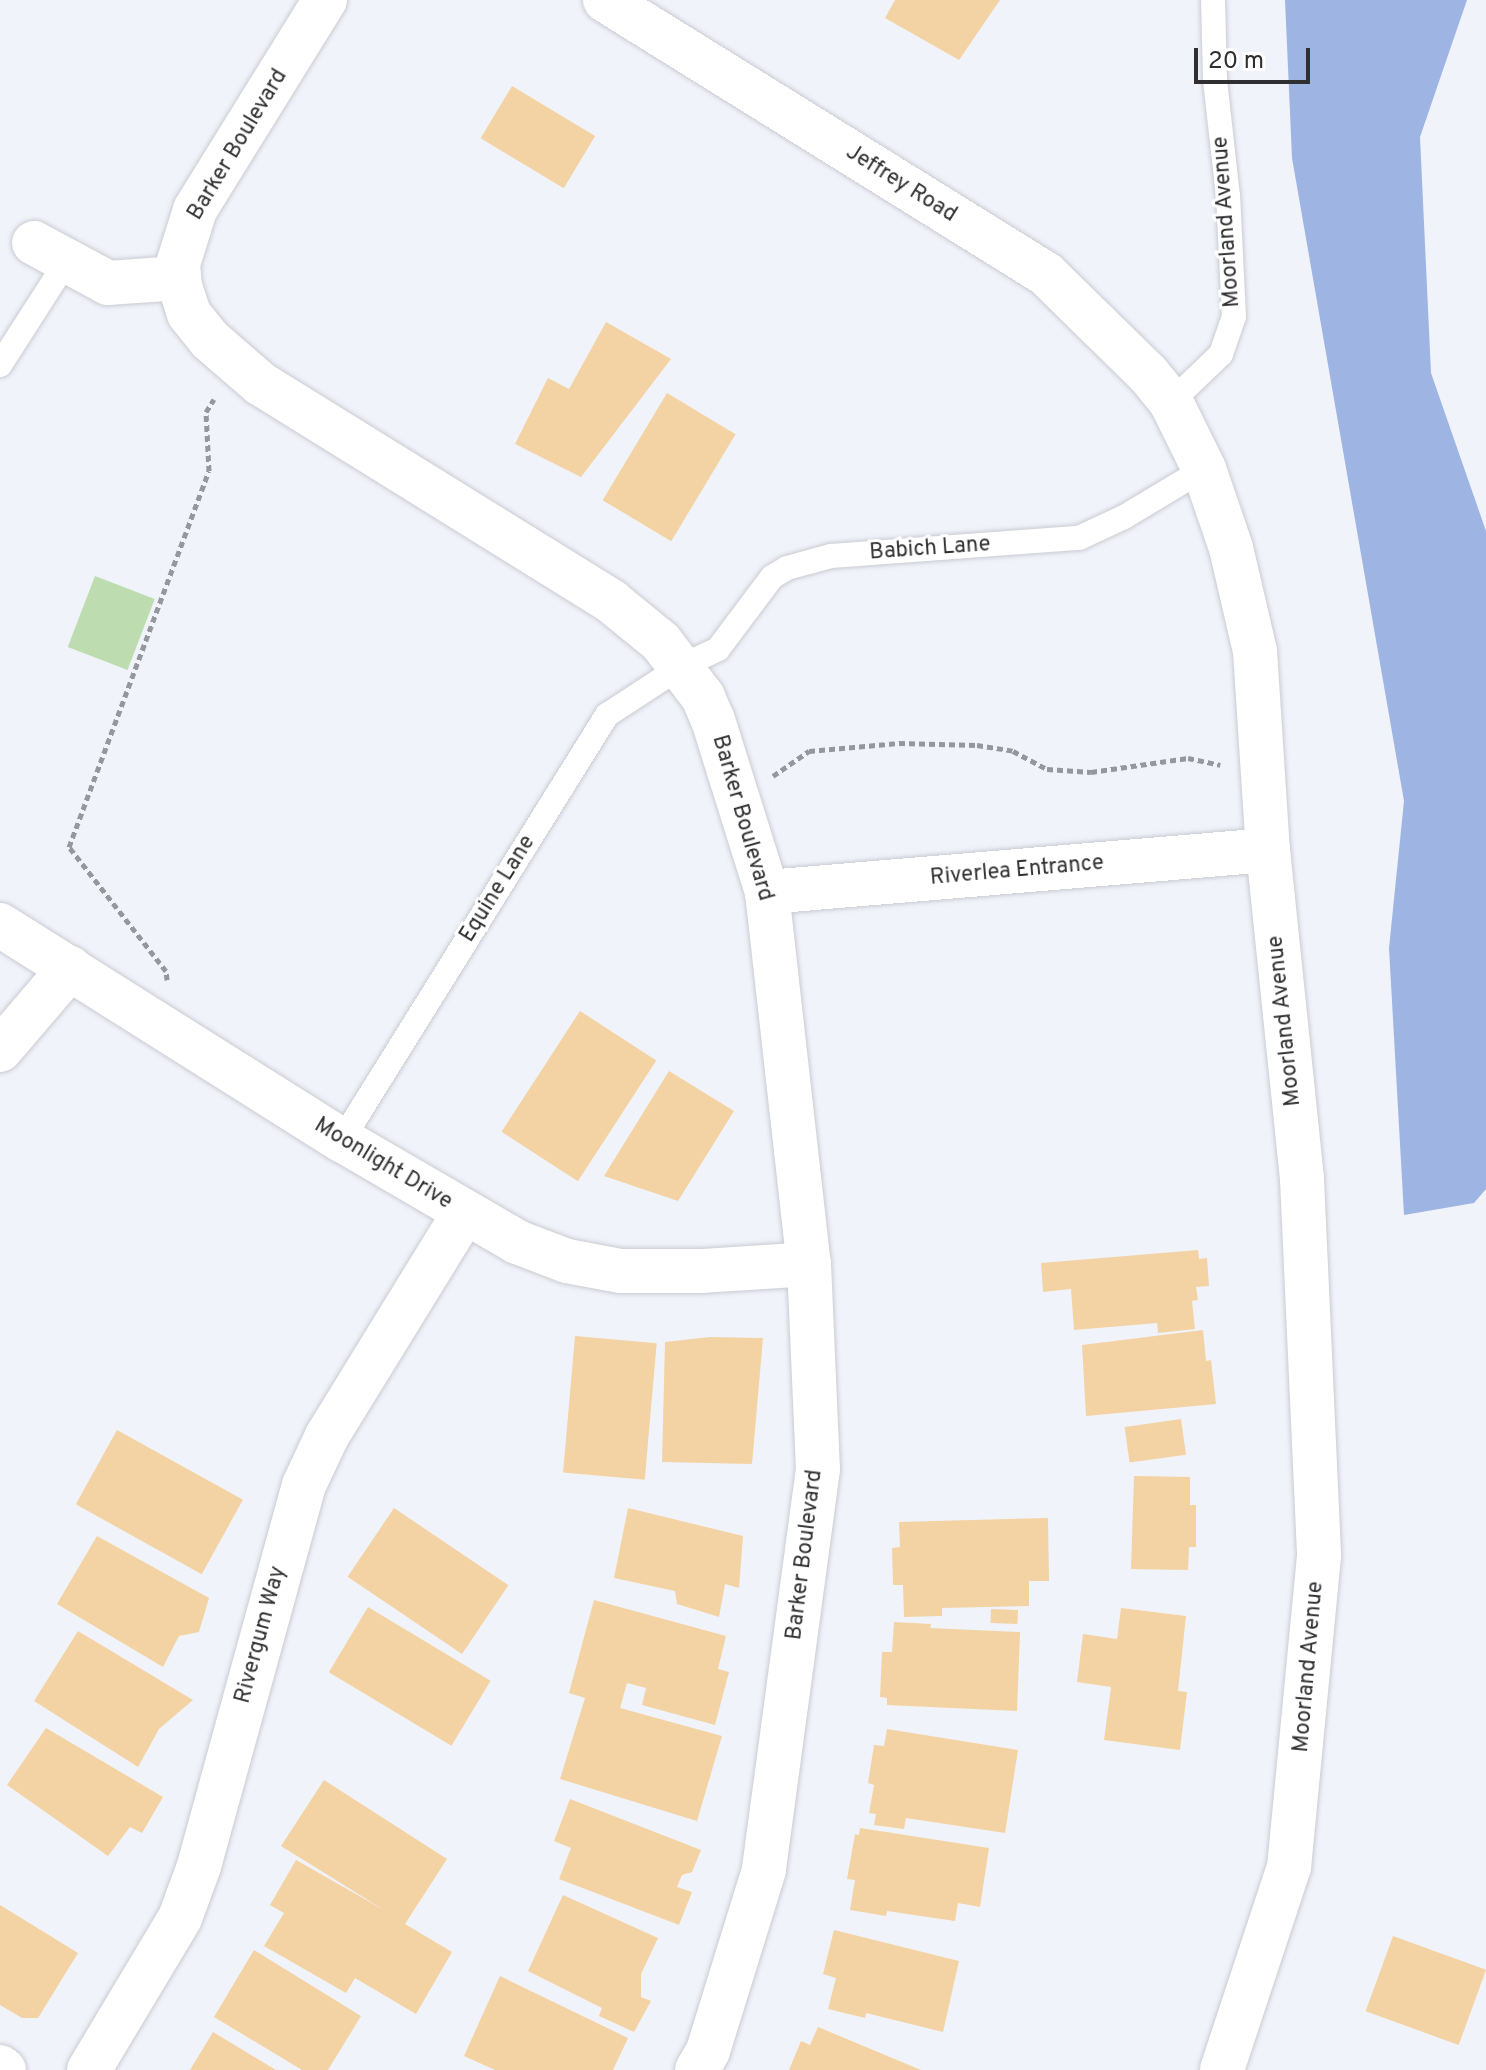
<!DOCTYPE html>
<style>
body{margin:0}
#map{position:relative;width:1486px;height:2070px;overflow:hidden;background:#f1f3fa;font-family:Overpass,sans-serif}
div>[style]{position:absolute}
.green>*{inset:0;background:#bdddb0;transform-origin:0 0}
.water>*{inset:0;background:#9eb4e3}
.building>*{inset:0;background:#f3d3a3;transform-origin:0 0}
.path>*{height:5px;margin-top:-2.5px;transform-origin:0;background:repeating-linear-gradient(90deg,#96979c 0 6px,transparent 0 10px)}
.roads{filter:drop-shadow(0 0 2px #c9cbd2) drop-shadow(0 0 2px #c9cbd2)}
.service>*{height:24px;margin:-12px;padding:0 12px;transform-origin:12px;border-radius:12px;background:#fff}
.minor>*{height:44px;margin:-22px;padding:0 22px;transform-origin:22px;border-radius:22px;background:#fff}
span{translate:-50% -50%;white-space:nowrap;text-align:center;line-height:1.15;-webkit-text-stroke:6px #fff;paint-order:stroke}
.street-label{font-size:22px;color:#2f2f32}
.scale{position:absolute;left:1194px;top:48px;width:116px;height:36px;box-sizing:border-box;border:4px solid #2f2f32;border-top:0;padding-left:10px;font-size:24px;line-height:28px;white-space:nowrap;color:#2f2f32;-webkit-text-stroke:6px #fff;paint-order:stroke}
</style>
<div id="map">
<div class="green">
<i style="left:95px;top:576px;width:64px;height:76px;rotate:21deg"></i>
</div>
<div class="water">
<i style="clip-path:polygon(1285px 0,1467px 0,1420px 137px,1431px 373px,1486px 531px,1486px 1189px,1474px 1203px,1404px 1215px,1389px 948px,1404px 801px,1292px 158px)"></i>
</div>
<div class="building">
<i style="clip-path:polygon(895px 0,1000px 0,959px 60px,885px 18px)"></i>
<i style="left:512px;top:86px;width:97px;height:61px;rotate:31deg"></i>
<i style="clip-path:polygon(606px 322px,671px 359px,581px 477px,515px 444px,548px 378px,569px 389px)"></i>
<i style="left:667px;top:393px;width:80px;height:125px;rotate:31deg"></i>
<i style="left:580px;top:1011px;width:91px;height:144px;rotate:33deg"></i>
<i style="clip-path:polygon(669px 1071px,734px 1111px,678px 1201px,604px 1176px)"></i>
<i style="clip-path:polygon(1198px 1250px,1199px 1259px,1207px 1258px,1209px 1286px,1196px 1287px,1198px 1300px,1192px 1301px,1195px 1329px,1158px 1333px,1157px 1323px,1074px 1330px,1071px 1289px,1043px 1292px,1041px 1263px)"></i>
<i style="clip-path:polygon(1203px 1330px,1206px 1361px,1211px 1360px,1216px 1404px,1086px 1416px,1082px 1345px)"></i>
<i style="left:575px;top:1336px;width:82px;height:137px;rotate:5deg"></i>
<i style="clip-path:polygon(710px 1337px,763px 1338px,752px 1464px,662px 1462px,665px 1342px)"></i>
<i style="left:1181px;top:1419px;width:36px;height:57px;rotate:82deg"></i>
<i style="left:117px;top:1430px;width:144px;height:85px;rotate:29deg"></i>
<i style="clip-path:polygon(1134px 1476px,1190px 1477px,1190px 1505px,1196px 1505px,1196px 1547px,1189px 1547px,1188px 1570px,1131px 1569px)"></i>
<i style="left:394px;top:1508px;width:138px;height:83px;rotate:34deg"></i>
<i style="clip-path:polygon(628px 1508px,743px 1536px,739px 1588px,725px 1584px,719px 1617px,677px 1604px,675px 1591px,614px 1578px)"></i>
<i style="clip-path:polygon(1048px 1518px,1049px 1581px,1029px 1581px,1029px 1606px,942px 1608px,942px 1616px,904px 1617px,903px 1585px,893px 1585px,892px 1548px,900px 1547px,899px 1522px)"></i>
<i style="clip-path:polygon(97px 1536px,209px 1598px,199px 1632px,179px 1636px,163px 1667px,57px 1604px)"></i>
<i style="clip-path:polygon(594px 1600px,726px 1636px,718px 1669px,729px 1672px,715px 1725px,642px 1705px,646px 1688px,627px 1683px,620px 1708px,722px 1736px,697px 1821px,560px 1779px,585px 1698px,569px 1693px)"></i>
<i style="left:368px;top:1607px;width:143px;height:76px;rotate:31deg"></i>
<i style="clip-path:polygon(1121px 1608px,1186px 1616px,1178px 1691px,1187px 1692px,1180px 1750px,1104px 1740px,1111px 1687px,1077px 1682px,1083px 1634px,1117px 1639px)"></i>
<i style="left:991px;top:1609px;width:27px;height:14px;rotate:2deg"></i>
<i style="clip-path:polygon(894px 1622px,931px 1624px,930px 1628px,1020px 1632px,1017px 1711px,887px 1705px,887px 1698px,880px 1697px,882px 1652px,892px 1652px)"></i>
<i style="clip-path:polygon(78px 1631px,193px 1700px,159px 1729px,138px 1767px,34px 1701px)"></i>
<i style="clip-path:polygon(46px 1728px,163px 1797px,142px 1833px,130px 1827px,108px 1856px,7px 1785px)"></i>
<i style="clip-path:polygon(887px 1729px,1018px 1750px,1005px 1833px,906px 1818px,904px 1829px,874px 1825px,876px 1814px,869px 1813px,874px 1785px,868px 1783px,874px 1745px,884px 1746px)"></i>
<i style="clip-path:polygon(324px 1780px,447px 1859px,405px 1924px,452px 1952px,416px 2014px,355px 1978px,346px 1993px,264px 1946px,284px 1913px,270px 1905px,296px 1860px,384px 1910px,281px 1846px)"></i>
<i style="clip-path:polygon(570px 1799px,701px 1850px,692px 1872px,682px 1875px,677px 1887px,692px 1892px,679px 1925px,559px 1879px,571px 1848px,554px 1841px)"></i>
<i style="clip-path:polygon(860px 1828px,989px 1848px,980px 1907px,958px 1903px,955px 1921px,887px 1911px,886px 1916px,850px 1910px,855px 1880px,847px 1879px,855px 1834px,859px 1835px)"></i>
<i style="clip-path:polygon(563px 1895px,658px 1938px,641px 1974px,641px 1997px,651px 2001px,634px 2032px,599px 2016px,602px 2008px,528px 1971px)"></i>
<i style="clip-path:polygon(0 1905px,78px 1953px,38px 2018px,22px 2018px,0 2005px)"></i>
<i style="clip-path:polygon(834px 1930px,959px 1961px,943px 2032px,866px 2013px,865px 2018px,828px 2009px,836px 1978px,823px 1974px)"></i>
<i style="left:1393px;top:1936px;width:99px;height:80px;rotate:20deg"></i>
<i style="clip-path:polygon(254px 1950px,361px 2016px,328px 2070px,302px 2070px,214px 2017px)"></i>
<i style="clip-path:polygon(500px 1976px,628px 2038px,613px 2070px,495px 2070px,464px 2056px)"></i>
<i style="clip-path:polygon(818px 2027px,921px 2070px,789px 2070px,801px 2041px,810px 2045px)"></i>
<i style="clip-path:polygon(213px 2032px,276px 2070px,190px 2070px)"></i>
</div>
<div class="path">
<i style="left:773px;top:776px;width:44px;rotate:-34.8deg"></i>
<i style="left:809px;top:751px;width:90px;rotate:-5.1deg"></i>
<i style="left:899px;top:743px;width:78px;rotate:1.5deg"></i>
<i style="left:977px;top:745px;width:36px;rotate:9deg"></i>
<i style="left:1013px;top:751px;width:38px;rotate:28deg"></i>
<i style="left:1047px;top:769px;width:44px;rotate:3.9deg"></i>
<i style="left:1091px;top:772px;width:98px;rotate:-8.2deg"></i>
<i style="left:1188px;top:758px;width:33px;rotate:12deg"></i>
<i style="left:167px;top:980px;width:9px;rotate:-96deg"></i>
<i style="left:166px;top:971px;width:157px;rotate:-128deg"></i>
<i style="left:69px;top:847px;width:401px;rotate:-69.6deg"></i>
<i style="left:209px;top:471px;width:59px;rotate:-92.9deg"></i>
<i style="left:206px;top:412px;width:15px;rotate:-58deg"></i>
</div>
<div class="roads">
<div class="service">
<i style="left:0;top:365px;width:122px;rotate:-57.3deg"></i>
<i style="left:1171px;top:402px;width:69px;rotate:-43.8deg"></i>
<i style="left:1221px;top:354px;width:39px;rotate:-71deg"></i>
<i style="left:1234px;top:317px;width:121px;rotate:-92.8deg"></i>
<i style="left:1228px;top:196px;width:117px;rotate:-96.4deg"></i>
<i style="left:1215px;top:80px;width:80px;rotate:-91.4deg"></i>
<i style="left:342px;top:1140px;width:501px;rotate:-58.06deg"></i>
<i style="left:607px;top:715px;width:90px;rotate:-33.2deg"></i>
<i style="left:682px;top:666px;width:40px;rotate:-25deg"></i>
<i style="left:718px;top:649px;width:90px;rotate:-53.1deg"></i>
<i style="left:772px;top:577px;width:17px;rotate:-31deg"></i>
<i style="left:787px;top:568px;width:46px;rotate:-15.3deg"></i>
<i style="left:831px;top:556px;width:249px;rotate:-4.2deg"></i>
<i style="left:1079px;top:538px;width:50px;rotate:-25deg"></i>
<i style="left:1124px;top:517px;width:93px;rotate:-31deg"></i>
</div>
<div class="minor">
<i style="left:325px;top:0;width:247px;rotate:121.8deg"></i>
<i style="left:195px;top:210px;width:57px;rotate:107.5deg"></i>
<i style="left:178px;top:264px;width:22px;rotate:85deg"></i>
<i style="left:180px;top:286px;width:29px;rotate:72deg"></i>
<i style="left:189px;top:314px;width:33px;rotate:51deg"></i>
<i style="left:210px;top:340px;width:67px;rotate:40.8deg"></i>
<i style="left:261px;top:384px;width:413px;rotate:31.8deg"></i>
<i style="left:612px;top:602px;width:63px;rotate:39.2deg"></i>
<i style="left:661px;top:642px;width:69px;rotate:52.6deg"></i>
<i style="left:703px;top:697px;width:25px;rotate:67deg"></i>
<i style="left:713px;top:720px;width:180px;rotate:72.6deg"></i>
<i style="left:767px;top:892px;width:374px;rotate:83.6deg"></i>
<i style="left:809px;top:1264px;width:205px;rotate:87.5deg"></i>
<i style="left:818px;top:1469px;width:405px;rotate:97.7deg"></i>
<i style="left:764px;top:1870px;width:189px;rotate:107.2deg"></i>
<i style="left:708px;top:2051px;width:22px;rotate:120deg"></i>
<i style="left:605px;top:0;width:519px;rotate:31.85deg"></i>
<i style="left:1046px;top:274px;width:144px;rotate:44.4deg"></i>
<i style="left:1149px;top:375px;width:35px;rotate:51deg"></i>
<i style="left:1171px;top:402px;width:75px;rotate:63.8deg"></i>
<i style="left:1204px;top:469px;width:83px;rotate:71.1deg"></i>
<i style="left:1231px;top:548px;width:106px;rotate:76.9deg"></i>
<i style="left:1255px;top:651px;width:199px;rotate:86.3deg"></i>
<i style="left:1268px;top:850px;width:331px;rotate:84.1deg"></i>
<i style="left:1302px;top:1179px;width:377px;rotate:87.4deg"></i>
<i style="left:1319px;top:1556px;width:312px;rotate:95.5deg"></i>
<i style="left:1289px;top:1867px;width:214px;rotate:108.3deg"></i>
<i style="left:34px;top:243px;width:84px;rotate:28.4deg"></i>
<i style="left:108px;top:283px;width:71px;rotate:-4deg"></i>
<i style="left:767px;top:892px;width:503px;rotate:-4.79deg"></i>
<i style="left:0;top:925px;width:404px;rotate:32.2deg"></i>
<i style="left:342px;top:1140px;width:203px;rotate:30.2deg"></i>
<i style="left:517px;top:1242px;width:53px;rotate:20.8deg"></i>
<i style="left:567px;top:1261px;width:55px;rotate:10.5deg"></i>
<i style="left:621px;top:1271px;width:81px"></i>
<i style="left:702px;top:1271px;width:107px;rotate:-3.7deg"></i>
<i style="left:0;top:1050px;width:108px;rotate:-49.5deg"></i>
<i style="left:0;top:2067px;width:5px;rotate:37deg"></i>
<i style="left:89px;top:2070px;width:177px;rotate:-59.1deg"></i>
<i style="left:180px;top:1918px;width:55px;rotate:-69.9deg"></i>
<i style="left:199px;top:1866px;width:395px;rotate:-74.6deg"></i>
<i style="left:304px;top:1485px;width:54px;rotate:-64.9deg"></i>
<i style="left:327px;top:1436px;width:262px;rotate:-58.4deg"></i>
</div>
</div>
<div class="street-label">
<span style="left:238px;top:145px;rotate:-59deg">Barker Boulevard</span>
<span style="left:901px;top:184px;rotate:32deg">Jeffrey Road</span>
<span style="left:1227px;top:222px;rotate:-94deg">Moorland Avenue</span>
<span style="left:930px;top:549px;rotate:-4deg">Babich Lane</span>
<span style="left:742px;top:818px;rotate:74deg">Barker Boulevard</span>
<span style="left:1017px;top:871px;rotate:-5deg">Riverlea Entrance</span>
<span style="left:498px;top:889px;rotate:-58deg">Equine Lane</span>
<span style="left:1285px;top:1021px;rotate:-96deg">Moorland Avenue</span>
<span style="left:383px;top:1164px;rotate:31deg">Moonlight Drive</span>
<span style="left:805px;top:1555px;rotate:-83deg">Barker Boulevard</span>
<span style="left:261px;top:1635px;rotate:-75deg">Rivergum Way</span>
<span style="left:1309px;top:1667px;rotate:-85deg">Moorland Avenue</span>
</div>
<div class="scale">20 m</div>
</div>
